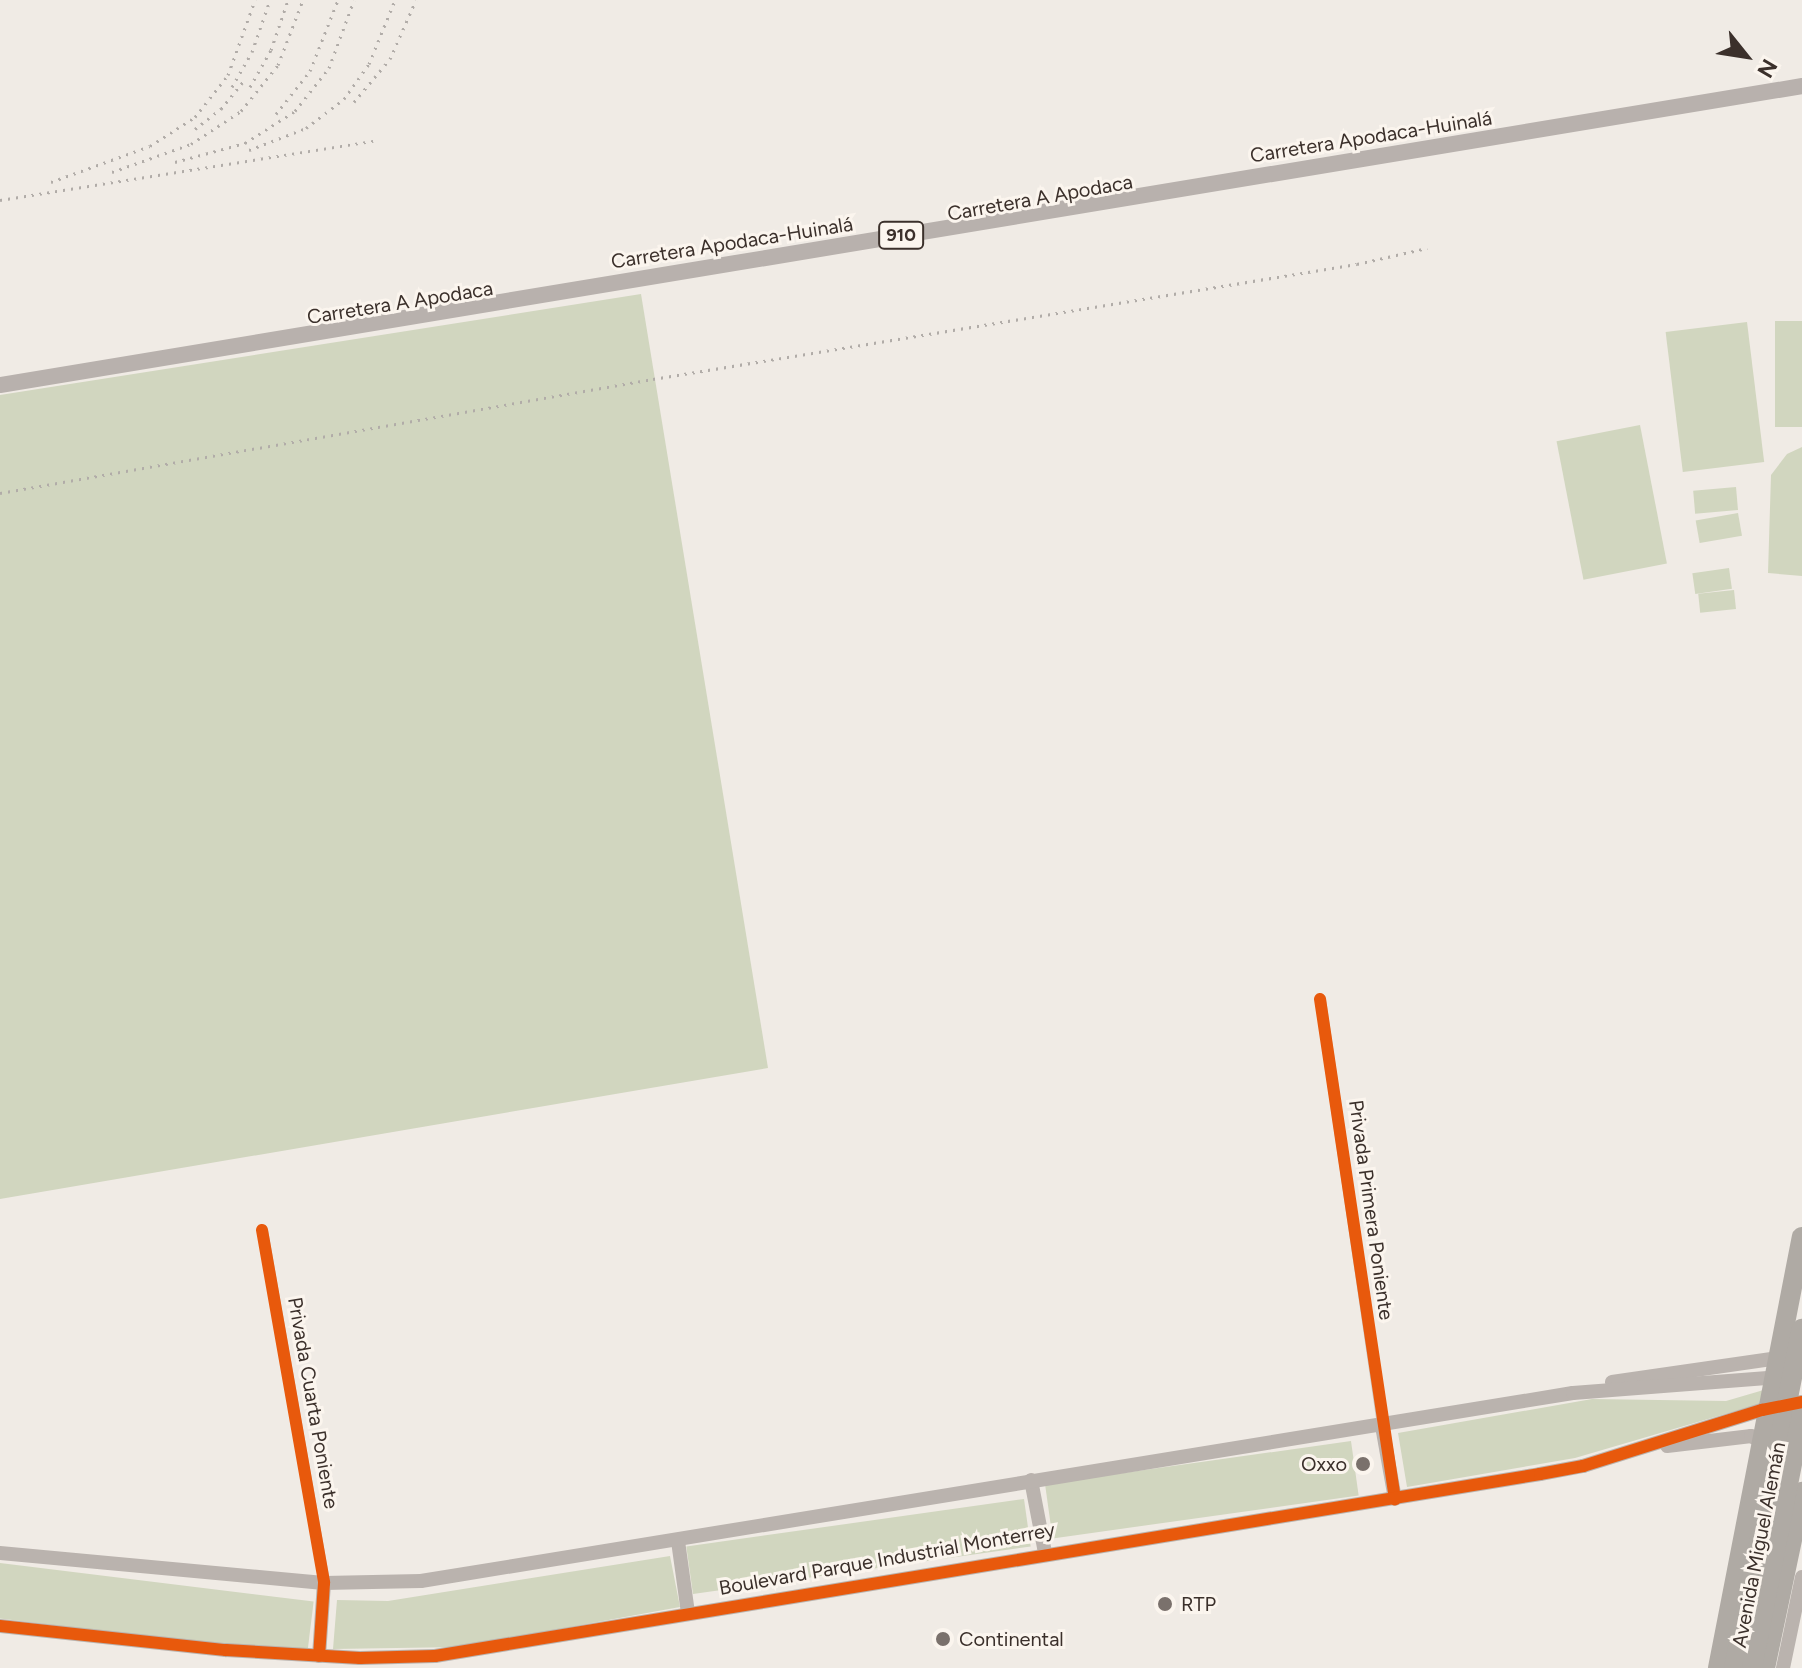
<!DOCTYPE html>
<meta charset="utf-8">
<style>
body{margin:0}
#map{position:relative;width:1802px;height:1668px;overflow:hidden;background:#f0ebe5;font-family:Figtree,sans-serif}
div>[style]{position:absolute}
.green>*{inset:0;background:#d1d6bf;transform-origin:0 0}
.street>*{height:11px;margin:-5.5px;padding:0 5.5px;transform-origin:5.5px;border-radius:5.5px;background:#c9c3be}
.secondary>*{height:14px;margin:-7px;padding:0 7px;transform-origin:7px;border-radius:7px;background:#bab3ae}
.primary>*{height:16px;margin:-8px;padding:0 8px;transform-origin:8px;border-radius:8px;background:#b8b1ad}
.highway>*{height:20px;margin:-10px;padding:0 10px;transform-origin:10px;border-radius:10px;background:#afaaa4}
.rail>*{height:3px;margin-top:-1.5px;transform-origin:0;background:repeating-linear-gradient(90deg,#b1aca8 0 2px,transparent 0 8px)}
.highway-bridge>*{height:20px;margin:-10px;padding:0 10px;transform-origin:10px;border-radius:10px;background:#afaaa4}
.cycleway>*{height:12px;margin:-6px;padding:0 6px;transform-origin:6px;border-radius:6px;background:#e8590c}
.dots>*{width:22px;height:22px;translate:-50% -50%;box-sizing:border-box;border:4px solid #fbf5ee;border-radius:50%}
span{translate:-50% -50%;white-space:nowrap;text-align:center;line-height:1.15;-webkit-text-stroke:6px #fbf5ee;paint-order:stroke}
.shield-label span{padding:2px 6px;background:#fbf5ee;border:2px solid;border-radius:6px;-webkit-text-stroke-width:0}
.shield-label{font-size:18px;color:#3b302b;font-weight:700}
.street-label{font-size:20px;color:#3b302b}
.poi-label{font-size:20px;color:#3b302b}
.right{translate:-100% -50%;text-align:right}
.left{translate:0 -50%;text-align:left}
.north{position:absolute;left:1706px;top:16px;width:80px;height:80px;-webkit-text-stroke:6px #fbf5ee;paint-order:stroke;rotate:120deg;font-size:22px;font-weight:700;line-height:32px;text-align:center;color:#3b302b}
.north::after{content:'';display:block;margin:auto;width:28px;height:36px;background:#3b302b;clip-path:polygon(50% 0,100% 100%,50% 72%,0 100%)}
</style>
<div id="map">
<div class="green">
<i style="clip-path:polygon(641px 294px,768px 1068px,0 1199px,0 395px)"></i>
<i style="left:1802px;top:321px;width:106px;height:27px;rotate:90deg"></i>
<i style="left:1747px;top:322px;width:141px;height:82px;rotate:83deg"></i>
<i style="left:1640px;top:425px;width:141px;height:85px;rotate:79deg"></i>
<i style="clip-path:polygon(1802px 447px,1802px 576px,1768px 573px,1771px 475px,1787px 454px)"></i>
<i style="left:1736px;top:487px;width:23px;height:43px;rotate:85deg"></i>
<i style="left:1738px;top:513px;width:23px;height:43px;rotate:80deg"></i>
<i style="left:1729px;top:568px;width:21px;height:37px;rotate:82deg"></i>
<i style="left:1734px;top:590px;width:19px;height:36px;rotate:84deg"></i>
<i style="clip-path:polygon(1767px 1389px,1766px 1402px,1575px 1458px,1407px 1487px,1398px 1433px,1592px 1399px,1726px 1401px)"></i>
<i style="left:1351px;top:1441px;width:55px;height:309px;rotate:82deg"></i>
<i style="left:1024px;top:1499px;width:48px;height:341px;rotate:82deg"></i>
<i style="clip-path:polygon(670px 1556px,680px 1607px,460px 1647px,333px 1649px,337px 1600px,388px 1601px)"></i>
<i style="left:0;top:1563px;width:316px;height:55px;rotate:7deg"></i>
</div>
<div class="street">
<i style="left:1320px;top:999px;width:431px;rotate:81.7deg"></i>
<i style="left:262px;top:1230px;width:358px;rotate:80deg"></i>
</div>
<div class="secondary">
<i style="left:1612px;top:1382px;width:168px;rotate:-8.2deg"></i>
<i style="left:1382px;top:1426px;width:74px;rotate:79.9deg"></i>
<i style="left:1667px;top:1446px;width:85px;rotate:-6.8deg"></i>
<i style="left:1751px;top:1436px;width:15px;rotate:28deg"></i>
<i style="left:1031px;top:1480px;width:74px;rotate:79.1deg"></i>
<i style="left:678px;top:1541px;width:73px;rotate:82.1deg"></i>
<i style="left:0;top:1553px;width:325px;rotate:5.3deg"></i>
<i style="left:324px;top:1583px;width:97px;rotate:-1.2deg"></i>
<i style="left:421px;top:1581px;width:1167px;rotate:-9.27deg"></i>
<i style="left:1573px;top:1393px;width:210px;rotate:-4.4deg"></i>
<i style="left:0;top:1626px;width:227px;rotate:6.1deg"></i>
<i style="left:226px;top:1650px;width:134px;rotate:3.4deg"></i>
<i style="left:360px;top:1658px;width:75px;rotate:-1.5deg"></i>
<i style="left:435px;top:1656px;width:1120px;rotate:-9.35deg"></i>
<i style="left:1540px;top:1474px;width:44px;rotate:-10.5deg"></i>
<i style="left:1583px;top:1466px;width:188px;rotate:-17.4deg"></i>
<i style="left:1762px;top:1410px;width:41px;rotate:-11.3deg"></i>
<i style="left:319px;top:1656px;width:73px;rotate:-86.1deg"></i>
<i style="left:1783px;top:1668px;width:93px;rotate:-78.2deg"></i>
</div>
<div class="primary">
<i style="left:0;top:385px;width:1827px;rotate:-9.42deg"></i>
</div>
<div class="highway">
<i style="left:1718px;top:1668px;width:439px;rotate:-79deg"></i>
<i style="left:1765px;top:1668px;width:180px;rotate:-78.1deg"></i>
</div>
<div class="rail">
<i style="left:232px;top:87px;width:40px;rotate:-60.3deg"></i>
<i style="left:252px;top:52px;width:55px;rotate:-70.9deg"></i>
<i style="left:250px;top:87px;width:43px;rotate:-60.4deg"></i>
<i style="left:271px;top:50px;width:53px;rotate:-71.2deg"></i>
<i style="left:354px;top:102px;width:56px;rotate:-50.1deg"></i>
<i style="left:390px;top:59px;width:64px;rotate:-66.2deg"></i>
<i style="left:276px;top:114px;width:55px;rotate:-51.7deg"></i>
<i style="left:310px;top:71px;width:76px;rotate:-68.5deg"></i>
<i style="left:195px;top:129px;width:33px;rotate:-38deg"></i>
<i style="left:221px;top:109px;width:35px;rotate:-51deg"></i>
<i style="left:249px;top:150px;width:61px;rotate:-21.1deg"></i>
<i style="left:306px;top:128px;width:48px;rotate:-37.3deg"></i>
<i style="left:344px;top:99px;width:43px;rotate:-54.5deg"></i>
<i style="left:369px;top:64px;width:69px;rotate:-67.9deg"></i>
<i style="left:175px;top:162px;width:73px;rotate:-15.2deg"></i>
<i style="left:245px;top:143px;width:59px;rotate:-32.6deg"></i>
<i style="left:295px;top:111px;width:55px;rotate:-51.7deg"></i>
<i style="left:329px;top:68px;width:72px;rotate:-69.8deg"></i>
<i style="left:112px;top:172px;width:84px;rotate:-19.5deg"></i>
<i style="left:191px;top:144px;width:60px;rotate:-33.4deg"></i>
<i style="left:241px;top:111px;width:59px;rotate:-51.2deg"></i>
<i style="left:278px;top:65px;width:70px;rotate:-69deg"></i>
<i style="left:51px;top:182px;width:105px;rotate:-20deg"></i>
<i style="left:150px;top:146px;width:54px;rotate:-32.8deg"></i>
<i style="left:195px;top:117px;width:53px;rotate:-51.8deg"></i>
<i style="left:228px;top:75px;width:80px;rotate:-70.2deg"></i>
<i style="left:0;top:200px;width:378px;rotate:-9deg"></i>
<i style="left:0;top:493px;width:663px;rotate:-9.9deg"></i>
<i style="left:653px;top:379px;width:713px;rotate:-9.28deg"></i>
<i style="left:1357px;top:264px;width:72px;rotate:-12.9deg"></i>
</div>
<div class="highway-bridge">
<i style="left:1734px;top:1668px;width:346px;rotate:-78.7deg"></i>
<i style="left:1752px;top:1668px;width:259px;rotate:-78.9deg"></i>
</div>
<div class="cycleway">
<i style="left:1320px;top:999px;width:506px;rotate:81.47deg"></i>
<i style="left:262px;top:1230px;width:358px;rotate:80deg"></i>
<i style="left:324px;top:1583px;width:73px;rotate:93.9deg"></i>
<i style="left:0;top:1626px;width:227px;rotate:6.1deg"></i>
<i style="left:226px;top:1650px;width:134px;rotate:3.4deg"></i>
<i style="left:360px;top:1658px;width:75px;rotate:-1.5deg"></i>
<i style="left:435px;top:1656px;width:1120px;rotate:-9.35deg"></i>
<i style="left:1540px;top:1474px;width:44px;rotate:-10.5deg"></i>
<i style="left:1583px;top:1466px;width:188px;rotate:-17.4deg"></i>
<i style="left:1762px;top:1410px;width:41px;rotate:-11.3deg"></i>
</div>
<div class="dots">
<i style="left:1363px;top:1464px;background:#7a716c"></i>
<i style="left:1165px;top:1604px;background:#7a716c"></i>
<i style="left:943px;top:1639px;background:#7a716c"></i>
</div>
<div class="shield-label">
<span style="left:901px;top:235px">910</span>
</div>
<div class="street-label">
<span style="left:1371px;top:137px;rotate:-9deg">Carretera Apodaca-Huinalá</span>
<span style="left:1040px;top:198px;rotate:-10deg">Carretera A Apodaca</span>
<span style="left:732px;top:243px;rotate:-9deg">Carretera Apodaca-Huinalá</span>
<span style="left:400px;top:303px;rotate:-9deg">Carretera A Apodaca</span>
<span style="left:1371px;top:1210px;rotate:82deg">Privada Primera Poniente</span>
<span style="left:313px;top:1403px;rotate:80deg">Privada Cuarta Poniente</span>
<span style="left:1759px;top:1545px;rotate:-79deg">Avenida Miguel Alemán</span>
<span style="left:887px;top:1559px;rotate:-10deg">Boulevard Parque Industrial Monterrey</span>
</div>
<div class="poi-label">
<span class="right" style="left:1347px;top:1464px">Oxxo</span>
<span class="left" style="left:1181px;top:1604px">RTP</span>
<span class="left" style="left:959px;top:1639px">Continental</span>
</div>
<div class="north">N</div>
</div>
